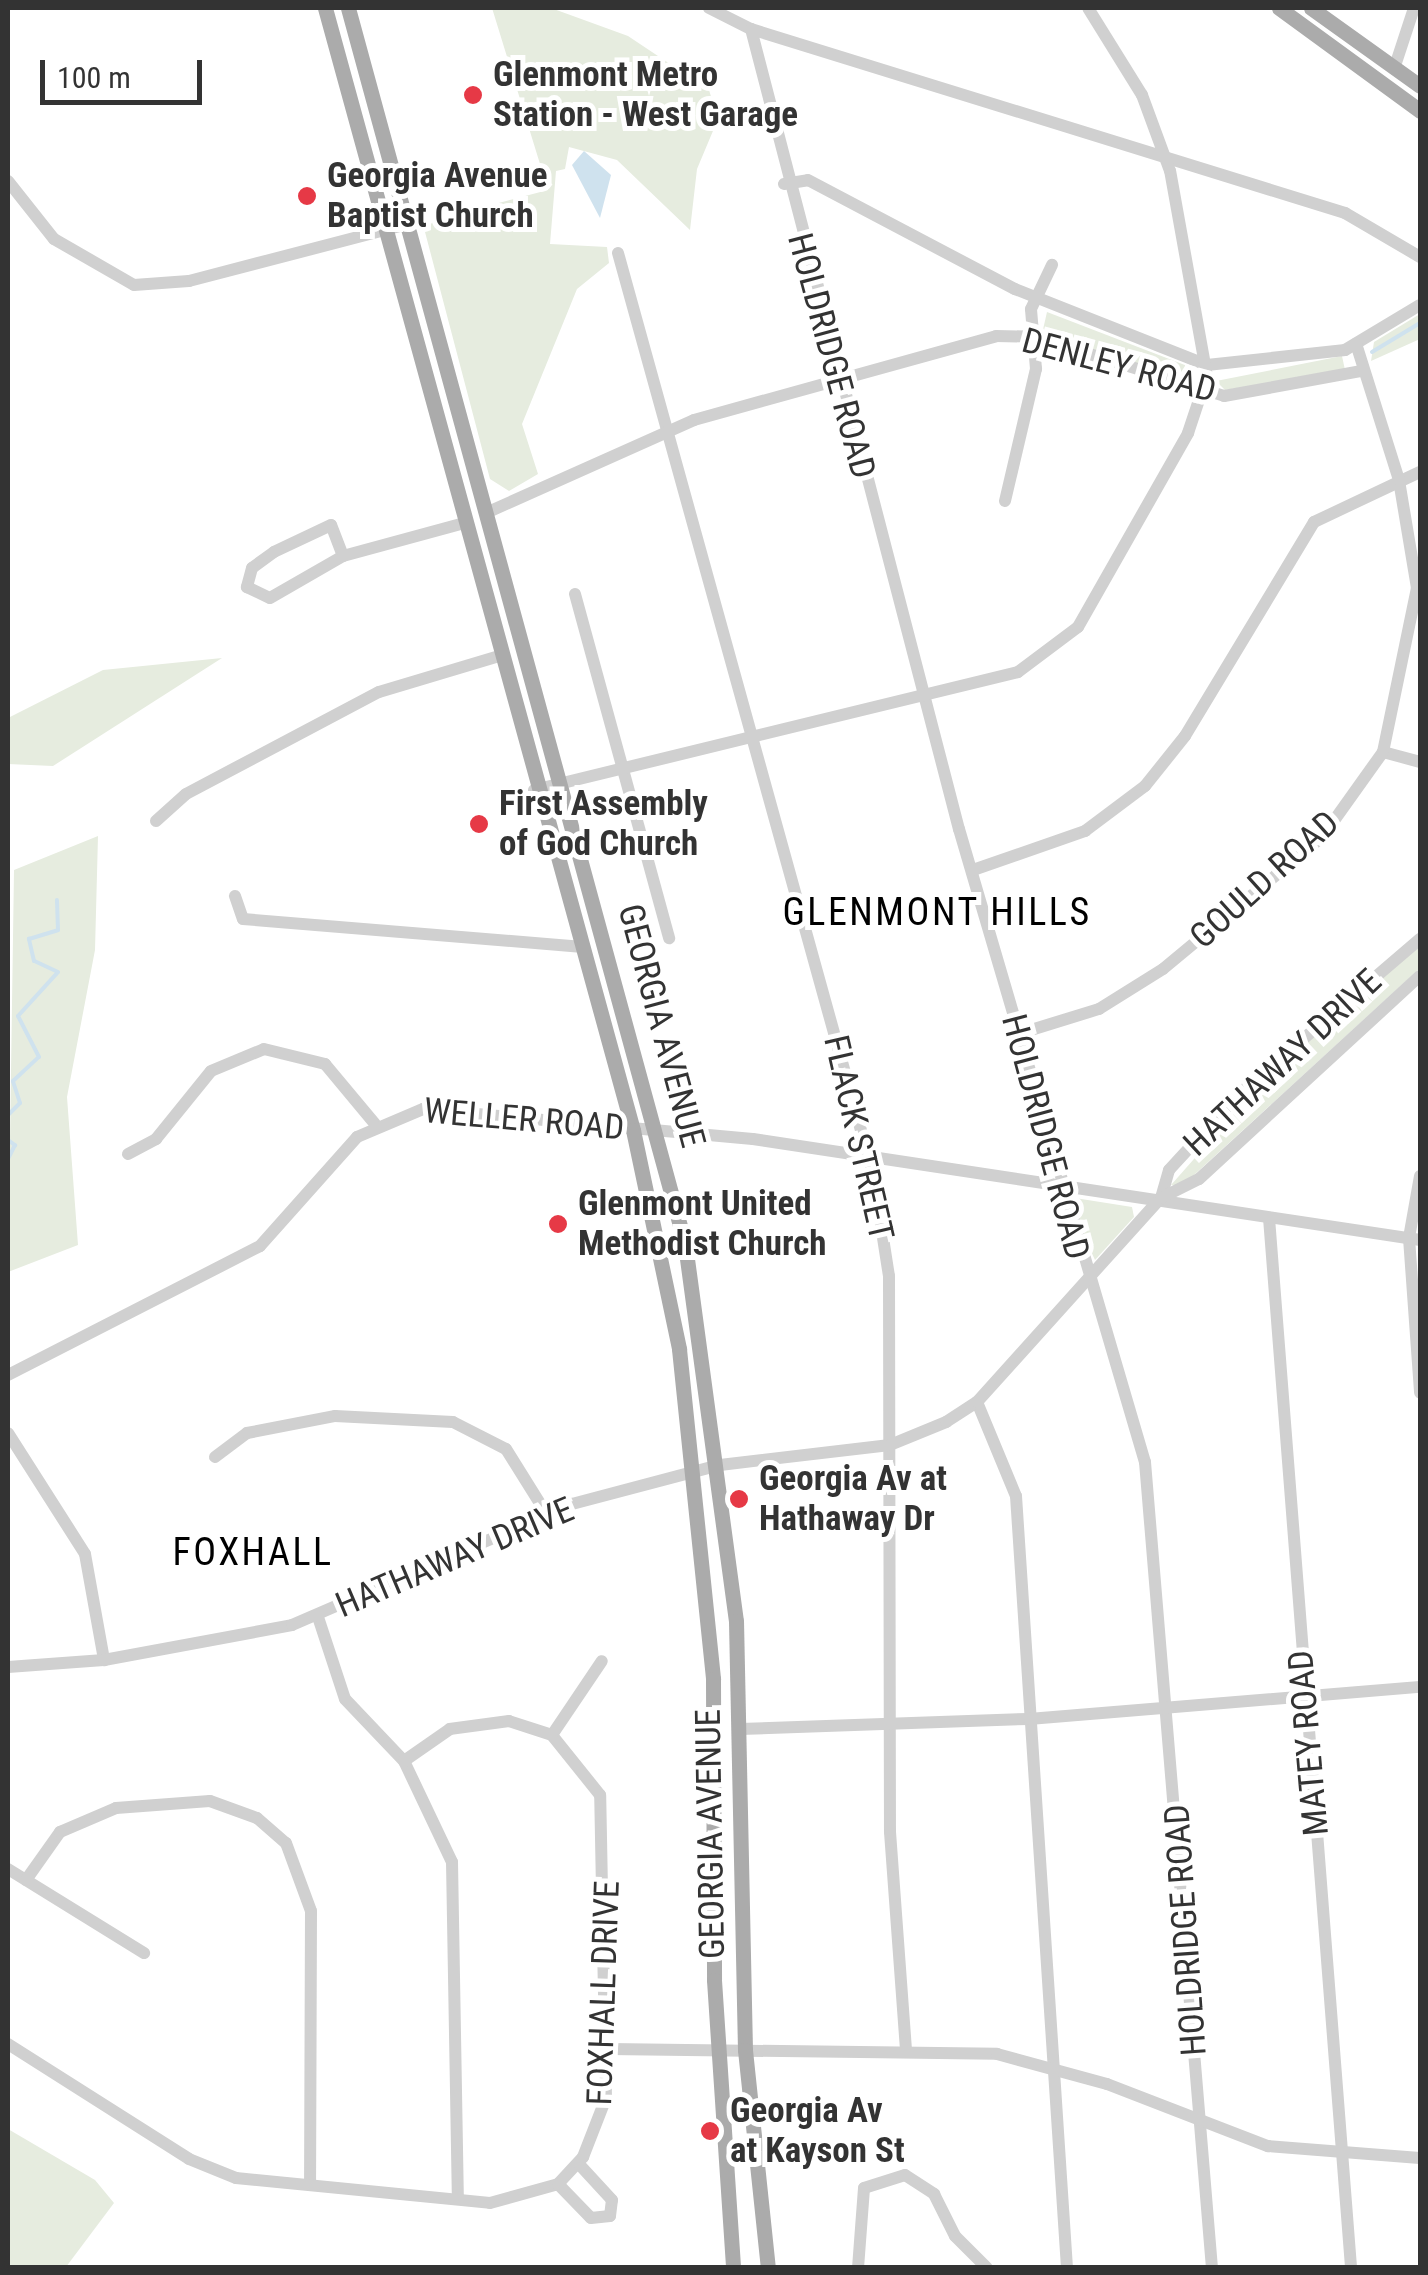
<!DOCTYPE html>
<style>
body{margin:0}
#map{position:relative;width:1428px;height:2275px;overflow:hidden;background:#fff;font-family:"Roboto Condensed",sans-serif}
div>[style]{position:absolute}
.green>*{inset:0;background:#e6ecdf}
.water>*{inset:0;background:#cfe2ee}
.stream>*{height:4px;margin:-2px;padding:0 2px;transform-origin:2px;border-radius:2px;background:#cfe2ee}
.minor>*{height:12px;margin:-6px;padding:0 6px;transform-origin:6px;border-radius:6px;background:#d0d0d0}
.major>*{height:15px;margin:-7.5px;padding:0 7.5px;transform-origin:7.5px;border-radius:7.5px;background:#ababab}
.dots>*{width:28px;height:28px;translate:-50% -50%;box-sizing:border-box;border:5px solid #fff;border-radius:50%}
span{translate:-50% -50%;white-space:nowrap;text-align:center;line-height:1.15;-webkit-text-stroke:10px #fff;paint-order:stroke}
.poi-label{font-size:35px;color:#333;font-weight:700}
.left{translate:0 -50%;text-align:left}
.street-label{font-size:35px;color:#333}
.neighbourhood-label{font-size:38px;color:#000;letter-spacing:2.5px}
.frame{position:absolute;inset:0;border:10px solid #333;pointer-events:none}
.scale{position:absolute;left:40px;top:60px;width:162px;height:45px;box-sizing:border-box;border:5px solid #333;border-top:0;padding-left:12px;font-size:30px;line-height:35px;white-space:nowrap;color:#333;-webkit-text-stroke:8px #fff;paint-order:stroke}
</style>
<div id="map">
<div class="green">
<i style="clip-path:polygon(492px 8px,551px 8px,628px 36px,709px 90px,718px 119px,697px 169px,690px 230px,617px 160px,569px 147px,565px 169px,556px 171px,550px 244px,607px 247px,609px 263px,577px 289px,522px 424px,538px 474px,509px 491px,490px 479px,425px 232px,434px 220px,548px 190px)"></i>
<i style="clip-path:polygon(1047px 312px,1190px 367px,1195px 372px,1187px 382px,1042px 334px)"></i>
<i style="clip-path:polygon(1420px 314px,1420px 339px,1371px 361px,1374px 342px)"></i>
<i style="clip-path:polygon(1342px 356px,1345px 370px,1225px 390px,1216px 381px)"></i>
<i style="clip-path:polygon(222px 658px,53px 766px,8px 764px,8px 718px,103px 670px)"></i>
<i style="clip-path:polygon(98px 836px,95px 950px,67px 1097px,78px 1245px,8px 1272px,14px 870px)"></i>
<i style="clip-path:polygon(1420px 946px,1420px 968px,1182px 1186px,1171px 1185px,1269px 1074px)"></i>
<i style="clip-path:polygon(1075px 1198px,1132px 1207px,1134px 1217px,1095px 1260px,1070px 1206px)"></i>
<i style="clip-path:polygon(8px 2129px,95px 2180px,114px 2203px,66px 2267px,8px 2267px)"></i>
</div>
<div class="water">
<i style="clip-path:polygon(584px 151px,611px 175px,600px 218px,572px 165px)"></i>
</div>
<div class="stream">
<i style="left:1372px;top:352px;width:56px;rotate:-31.1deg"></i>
<i style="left:8px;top:1115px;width:17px;rotate:-45deg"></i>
<i style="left:20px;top:1103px;width:23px;rotate:-108deg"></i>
<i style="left:13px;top:1081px;width:35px;rotate:-43deg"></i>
<i style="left:39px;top:1057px;width:46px;rotate:-117.1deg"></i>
<i style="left:18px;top:1016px;width:59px;rotate:-47.7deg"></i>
<i style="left:58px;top:972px;width:26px;rotate:-155deg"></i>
<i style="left:34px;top:961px;width:23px;rotate:-103deg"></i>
<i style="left:29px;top:939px;width:30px;rotate:-17deg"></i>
<i style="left:58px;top:930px;width:30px;rotate:-92deg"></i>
<i style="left:8px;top:1140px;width:9px;rotate:36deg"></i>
<i style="left:15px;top:1145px;width:16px;rotate:117deg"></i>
</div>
<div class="minor">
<i style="left:709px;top:8px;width:47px;rotate:26.6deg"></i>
<i style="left:751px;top:29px;width:622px;rotate:17.21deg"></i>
<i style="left:1345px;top:213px;width:87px;rotate:30.4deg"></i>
<i style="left:751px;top:29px;width:827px;rotate:75.43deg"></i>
<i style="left:959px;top:829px;width:660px;rotate:73.63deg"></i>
<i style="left:1145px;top:1462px;width:809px;rotate:85.25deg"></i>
<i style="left:1394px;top:69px;width:64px;rotate:-71.8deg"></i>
<i style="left:8px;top:181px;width:74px;rotate:51.6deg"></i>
<i style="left:54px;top:239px;width:92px;rotate:29.9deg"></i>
<i style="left:134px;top:285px;width:55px;rotate:-4.2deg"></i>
<i style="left:189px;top:281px;width:226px;rotate:-14.6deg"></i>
<i style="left:784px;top:184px;width:24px;rotate:-9deg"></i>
<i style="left:808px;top:180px;width:234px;rotate:27.8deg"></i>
<i style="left:1015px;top:289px;width:206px;rotate:21.6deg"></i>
<i style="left:1207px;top:365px;width:139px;rotate:-6.2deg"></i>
<i style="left:1345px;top:350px;width:87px;rotate:-31deg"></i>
<i style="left:618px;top:253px;width:956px;rotate:74.52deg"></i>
<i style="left:873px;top:1174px;width:103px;rotate:81.1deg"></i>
<i style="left:889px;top:1276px;width:556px;rotate:89.9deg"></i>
<i style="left:890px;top:1832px;width:219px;rotate:85.8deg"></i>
<i style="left:1005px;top:501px;width:136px;rotate:-76.8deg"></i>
<i style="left:1036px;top:369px;width:60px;rotate:-94.8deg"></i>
<i style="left:1031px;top:309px;width:49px;rotate:-64.5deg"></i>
<i style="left:486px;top:513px;width:228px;rotate:-24.1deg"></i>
<i style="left:694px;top:420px;width:313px;rotate:-15.5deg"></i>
<i style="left:996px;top:336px;width:39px;rotate:1deg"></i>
<i style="left:1035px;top:337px;width:198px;rotate:17.3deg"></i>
<i style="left:1224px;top:396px;width:140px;rotate:-10.3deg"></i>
<i style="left:343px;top:556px;width:33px;rotate:-111deg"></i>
<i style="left:331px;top:525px;width:63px;rotate:154.7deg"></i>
<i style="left:274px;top:552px;width:27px;rotate:144deg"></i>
<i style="left:252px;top:568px;width:20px;rotate:105deg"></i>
<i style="left:247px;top:587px;width:25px;rotate:26deg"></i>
<i style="left:270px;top:598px;width:84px;rotate:-29.9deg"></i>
<i style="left:343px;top:556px;width:122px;rotate:-15.2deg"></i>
<i style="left:575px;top:594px;width:357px;rotate:74.7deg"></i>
<i style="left:1383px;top:752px;width:38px;rotate:15deg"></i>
<i style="left:534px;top:790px;width:498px;rotate:-13.7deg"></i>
<i style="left:1018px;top:672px;width:75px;rotate:-36.9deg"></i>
<i style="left:1078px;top:627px;width:223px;rotate:-60.4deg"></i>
<i style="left:1188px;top:433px;width:60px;rotate:-71.6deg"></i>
<i style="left:1207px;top:376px;width:208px;rotate:-100.2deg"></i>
<i style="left:1170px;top:171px;width:81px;rotate:-110.2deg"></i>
<i style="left:1142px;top:95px;width:102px;rotate:-121.8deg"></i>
<i style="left:156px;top:821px;width:40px;rotate:-42deg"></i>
<i style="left:186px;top:794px;width:218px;rotate:-27.9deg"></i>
<i style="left:379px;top:692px;width:122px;rotate:-16.7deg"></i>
<i style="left:973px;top:870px;width:119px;rotate:-19.2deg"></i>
<i style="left:1085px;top:831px;width:75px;rotate:-36.9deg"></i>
<i style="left:1145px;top:786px;width:64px;rotate:-51.3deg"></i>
<i style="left:1185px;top:736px;width:250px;rotate:-58.9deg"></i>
<i style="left:1314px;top:522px;width:117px;rotate:-25.3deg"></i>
<i style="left:235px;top:896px;width:24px;rotate:71deg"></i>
<i style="left:243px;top:919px;width:338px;rotate:4.7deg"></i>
<i style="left:1018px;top:1034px;width:85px;rotate:-17.2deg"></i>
<i style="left:1099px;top:1009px;width:75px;rotate:-32deg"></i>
<i style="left:1163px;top:969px;width:208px;rotate:-39.7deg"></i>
<i style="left:1323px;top:836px;width:103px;rotate:-54.5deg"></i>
<i style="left:1383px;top:752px;width:167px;rotate:-78.3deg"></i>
<i style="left:1417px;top:588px;width:109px;rotate:-99.5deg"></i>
<i style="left:1399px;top:480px;width:143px;rotate:-107.5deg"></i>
<i style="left:128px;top:1154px;width:32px;rotate:-28deg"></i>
<i style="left:156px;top:1139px;width:87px;rotate:-51deg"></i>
<i style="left:211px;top:1071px;width:57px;rotate:-22.5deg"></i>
<i style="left:264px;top:1049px;width:63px;rotate:13.8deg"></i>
<i style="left:325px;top:1064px;width:78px;rotate:50.2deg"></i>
<i style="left:1420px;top:1176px;width:63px;rotate:100.1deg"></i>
<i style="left:1409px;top:1238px;width:155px;rotate:85.9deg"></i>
<i style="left:1161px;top:1198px;width:29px;rotate:-74deg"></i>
<i style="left:1169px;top:1170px;width:103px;rotate:-47.4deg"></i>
<i style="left:1239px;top:1094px;width:238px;rotate:-40.6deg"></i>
<i style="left:1269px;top:1218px;width:1053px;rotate:85.53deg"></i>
<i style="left:8px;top:1375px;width:283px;rotate:-27.1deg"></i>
<i style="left:260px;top:1246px;width:146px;rotate:-48.3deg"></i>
<i style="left:357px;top:1137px;width:72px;rotate:-23deg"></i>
<i style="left:423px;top:1109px;width:331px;rotate:5.2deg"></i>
<i style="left:753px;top:1139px;width:675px;rotate:8.61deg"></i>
<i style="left:977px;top:1402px;width:102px;rotate:67.5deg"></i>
<i style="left:1016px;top:1496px;width:774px;rotate:86.22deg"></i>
<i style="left:8px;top:1433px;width:143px;rotate:57.5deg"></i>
<i style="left:85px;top:1554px;width:108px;rotate:79.8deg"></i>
<i style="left:215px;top:1457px;width:40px;rotate:-37deg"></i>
<i style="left:247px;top:1433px;width:90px;rotate:-10.9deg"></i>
<i style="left:335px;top:1416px;width:118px;rotate:2.9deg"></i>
<i style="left:453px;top:1422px;width:59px;rotate:27deg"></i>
<i style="left:506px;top:1449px;width:75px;rotate:58deg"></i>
<i style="left:318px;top:1617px;width:86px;rotate:71.8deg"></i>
<i style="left:345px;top:1699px;width:86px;rotate:46.4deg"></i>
<i style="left:404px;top:1761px;width:112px;rotate:64.6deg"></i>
<i style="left:452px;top:1862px;width:337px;rotate:89deg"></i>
<i style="left:8px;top:1667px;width:96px;rotate:-4.2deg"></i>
<i style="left:104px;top:1660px;width:191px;rotate:-10.5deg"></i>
<i style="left:292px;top:1625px;width:305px;rotate:-23.4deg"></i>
<i style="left:572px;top:1504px;width:153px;rotate:-14.8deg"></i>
<i style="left:720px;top:1465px;width:171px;rotate:-6.7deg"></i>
<i style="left:890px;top:1445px;width:61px;rotate:-22.3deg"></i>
<i style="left:946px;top:1422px;width:37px;rotate:-33deg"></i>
<i style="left:977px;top:1402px;width:275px;rotate:-48deg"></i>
<i style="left:1161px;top:1198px;width:42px;rotate:-26.6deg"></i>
<i style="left:1199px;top:1179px;width:300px;rotate:-42.6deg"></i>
<i style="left:740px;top:1729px;width:289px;rotate:-2deg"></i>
<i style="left:1029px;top:1719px;width:392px;rotate:-4.7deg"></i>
<i style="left:552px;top:1735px;width:89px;rotate:-56deg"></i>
<i style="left:8px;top:1869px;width:160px;rotate:31.7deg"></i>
<i style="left:26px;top:1880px;width:59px;rotate:-54.7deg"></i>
<i style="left:60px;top:1832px;width:61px;rotate:-23.2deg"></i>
<i style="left:116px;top:1808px;width:94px;rotate:-4.3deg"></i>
<i style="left:210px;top:1801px;width:50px;rotate:19.9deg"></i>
<i style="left:257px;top:1818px;width:38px;rotate:41deg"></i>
<i style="left:286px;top:1843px;width:72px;rotate:69.8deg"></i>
<i style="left:311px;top:1911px;width:274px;rotate:90.2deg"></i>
<i style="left:8px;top:2044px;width:214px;rotate:32.4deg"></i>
<i style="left:189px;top:2159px;width:51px;rotate:22deg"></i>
<i style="left:236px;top:2178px;width:255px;rotate:5.6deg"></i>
<i style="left:490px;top:2203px;width:71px;rotate:-15.6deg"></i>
<i style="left:558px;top:2184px;width:37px;rotate:-47deg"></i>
<i style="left:583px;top:2157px;width:63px;rotate:-68.7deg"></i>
<i style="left:606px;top:2098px;width:303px;rotate:-91.1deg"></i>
<i style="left:600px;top:1795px;width:77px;rotate:-128.7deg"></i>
<i style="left:552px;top:1735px;width:45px;rotate:-162deg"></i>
<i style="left:509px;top:1721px;width:60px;rotate:172.3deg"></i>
<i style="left:450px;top:1729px;width:56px;rotate:145.2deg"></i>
<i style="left:609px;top:2049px;width:388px;rotate:0.7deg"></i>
<i style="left:997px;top:2054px;width:114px;rotate:15.3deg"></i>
<i style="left:1107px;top:2084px;width:173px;rotate:21.1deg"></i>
<i style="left:1268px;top:2146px;width:152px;rotate:4.5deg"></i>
<i style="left:558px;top:2184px;width:47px;rotate:45.9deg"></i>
<i style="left:591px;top:2218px;width:19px;rotate:-6deg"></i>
<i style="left:610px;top:2216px;width:16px;rotate:-83deg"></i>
<i style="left:612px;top:2200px;width:50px;rotate:-132.6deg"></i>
<i style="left:858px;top:2268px;width:80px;rotate:-85.7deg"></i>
<i style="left:864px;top:2188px;width:43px;rotate:-17.6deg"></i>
<i style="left:905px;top:2175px;width:35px;rotate:33deg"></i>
<i style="left:934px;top:2194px;width:47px;rotate:63.4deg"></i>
<i style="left:955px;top:2236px;width:45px;rotate:45deg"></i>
</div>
<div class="major">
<i style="left:325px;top:8px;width:1164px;rotate:74.65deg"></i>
<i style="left:633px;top:1130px;width:224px;rotate:78.1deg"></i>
<i style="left:679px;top:1349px;width:332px;rotate:84.1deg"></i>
<i style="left:713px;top:1679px;width:301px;rotate:89.8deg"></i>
<i style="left:714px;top:1980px;width:289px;rotate:86.2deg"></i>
<i style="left:348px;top:8px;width:1281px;rotate:74.75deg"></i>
<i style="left:685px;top:1244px;width:380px;rotate:82.3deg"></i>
<i style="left:736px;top:1621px;width:429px;rotate:88.8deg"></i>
<i style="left:745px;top:2050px;width:219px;rotate:84deg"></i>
<i style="left:1279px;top:8px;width:175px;rotate:36.1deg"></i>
<i style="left:1311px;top:8px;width:134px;rotate:35.6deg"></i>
</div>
<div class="dots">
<i style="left:473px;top:95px;background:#e63946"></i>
<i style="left:307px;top:196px;background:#e63946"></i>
<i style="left:479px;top:824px;background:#e63946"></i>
<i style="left:558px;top:1224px;background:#e63946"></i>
<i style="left:739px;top:1499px;background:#e63946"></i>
<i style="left:710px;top:2131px;background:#e63946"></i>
</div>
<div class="poi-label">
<span class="left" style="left:493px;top:95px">Glenmont Metro<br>Station - West Garage</span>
<span class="left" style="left:327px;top:196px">Georgia Avenue<br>Baptist Church</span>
<span class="left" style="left:499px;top:824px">First Assembly<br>of God Church</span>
<span class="left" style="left:578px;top:1224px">Glenmont United<br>Methodist Church</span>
<span class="left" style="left:759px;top:1499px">Georgia Av at<br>Hathaway Dr</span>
<span class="left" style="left:730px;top:2131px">Georgia Av<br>at Kayson St</span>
</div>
<div class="street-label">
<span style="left:831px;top:356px;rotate:75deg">HOLDRIDGE ROAD</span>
<span style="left:1119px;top:366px;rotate:15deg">DENLEY ROAD</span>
<span style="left:1265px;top:880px;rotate:-42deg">GOULD ROAD</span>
<span style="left:661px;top:1026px;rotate:75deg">GEORGIA AVENUE</span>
<span style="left:1283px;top:1063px;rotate:-43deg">HATHAWAY DRIVE</span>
<span style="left:524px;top:1120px;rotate:5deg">WELLER ROAD</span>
<span style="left:1045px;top:1137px;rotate:75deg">HOLDRIDGE ROAD</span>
<span style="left:858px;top:1138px;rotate:77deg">FLACK STREET</span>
<span style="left:455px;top:1558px;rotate:-23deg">HATHAWAY DRIVE</span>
<span style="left:1309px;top:1743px;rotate:-95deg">MATEY ROAD</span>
<span style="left:711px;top:1834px;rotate:-91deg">GEORGIA AVENUE</span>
<span style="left:1186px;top:1930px;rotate:-94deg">HOLDRIDGE ROAD</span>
<span style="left:604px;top:1993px;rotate:-88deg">FOXHALL DRIVE</span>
</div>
<div class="neighbourhood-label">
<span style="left:937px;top:913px">GLENMONT HILLS</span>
<span style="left:253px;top:1553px">FOXHALL</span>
</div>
<div class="frame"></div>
<div class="scale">100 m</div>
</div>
